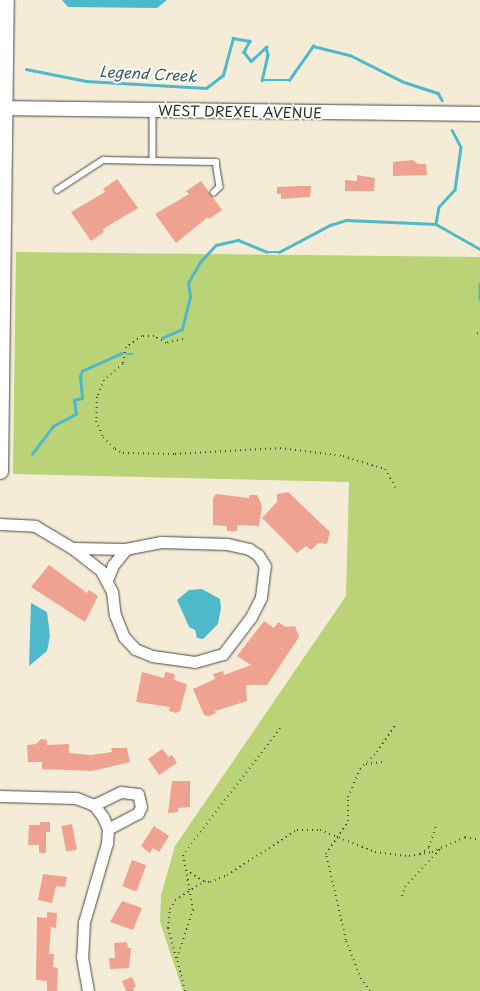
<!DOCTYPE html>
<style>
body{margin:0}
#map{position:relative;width:480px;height:991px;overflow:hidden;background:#f5ecd8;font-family:"Playpen Sans",sans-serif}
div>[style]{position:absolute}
.green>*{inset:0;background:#bbd377}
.water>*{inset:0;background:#4eb9cb}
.stream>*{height:2.5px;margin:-1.25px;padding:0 1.25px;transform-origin:1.25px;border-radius:1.25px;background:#4eb9cb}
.building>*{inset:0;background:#eea28f;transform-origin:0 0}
.path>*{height:2px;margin-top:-1px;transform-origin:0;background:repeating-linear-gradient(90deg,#494845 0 1px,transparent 0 5px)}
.roads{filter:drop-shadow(0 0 1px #494845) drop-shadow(0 0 1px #494845)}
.service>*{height:5.5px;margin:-2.75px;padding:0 2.75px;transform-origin:2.75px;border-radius:2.75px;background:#fff}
.minor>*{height:11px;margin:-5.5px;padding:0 5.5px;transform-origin:5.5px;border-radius:5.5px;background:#fff}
.tertiary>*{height:14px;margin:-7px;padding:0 7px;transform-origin:7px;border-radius:7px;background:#fff}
.secondary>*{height:15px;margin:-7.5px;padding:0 7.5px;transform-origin:7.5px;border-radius:7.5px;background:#fff}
span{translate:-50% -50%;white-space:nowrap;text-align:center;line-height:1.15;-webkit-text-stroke:4px #fdfcf7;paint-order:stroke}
.street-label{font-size:14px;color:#2b2b2b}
.water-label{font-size:15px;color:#375d63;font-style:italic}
</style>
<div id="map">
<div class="green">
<i style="clip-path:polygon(16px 252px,480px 257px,480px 991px,183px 991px,160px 922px,161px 895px,175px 846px,346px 596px,349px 482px,13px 474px)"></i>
</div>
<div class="water">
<i style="clip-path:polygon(62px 0,167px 0,157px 8px,68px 7px)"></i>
<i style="clip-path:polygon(202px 589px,220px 599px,221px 608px,218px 624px,203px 639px,197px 638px,195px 630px,189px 627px,177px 600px,189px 590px)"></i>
<i style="clip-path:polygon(31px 603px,47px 612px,50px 636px,47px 651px,29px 666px)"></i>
</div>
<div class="stream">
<i style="left:26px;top:69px;width:61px;rotate:11.3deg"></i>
<i style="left:86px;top:81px;width:120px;rotate:3.3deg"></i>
<i style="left:206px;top:88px;width:21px;rotate:-37deg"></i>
<i style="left:223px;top:75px;width:38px;rotate:-75deg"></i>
<i style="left:233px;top:38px;width:17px;rotate:10deg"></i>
<i style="left:250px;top:41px;width:13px;rotate:119deg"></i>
<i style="left:244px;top:52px;width:11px;rotate:52deg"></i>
<i style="left:251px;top:61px;width:21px;rotate:-43deg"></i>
<i style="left:266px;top:47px;width:8px;rotate:76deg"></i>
<i style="left:268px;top:55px;width:26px;rotate:103deg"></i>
<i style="left:262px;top:80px;width:27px"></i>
<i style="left:289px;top:80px;width:42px;rotate:-54.8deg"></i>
<i style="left:313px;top:46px;width:38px;rotate:14deg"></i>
<i style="left:350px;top:55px;width:60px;rotate:26.6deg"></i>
<i style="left:404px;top:82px;width:36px;rotate:18deg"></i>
<i style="left:438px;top:93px;width:8px;rotate:60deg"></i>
<i style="left:452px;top:130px;width:19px;rotate:62deg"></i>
<i style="left:461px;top:147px;width:43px;rotate:97.9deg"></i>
<i style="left:455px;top:190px;width:23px;rotate:133deg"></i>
<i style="left:439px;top:207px;width:17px;rotate:100deg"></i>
<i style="left:436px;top:224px;width:51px;rotate:29.6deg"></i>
<i style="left:480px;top:284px;width:15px;rotate:90deg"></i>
<i style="left:162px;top:338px;width:22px;rotate:-24deg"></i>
<i style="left:182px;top:329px;width:34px;rotate:-76deg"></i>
<i style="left:190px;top:296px;width:13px;rotate:-99deg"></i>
<i style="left:188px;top:283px;width:24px;rotate:-60deg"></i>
<i style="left:200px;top:262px;width:23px;rotate:-47deg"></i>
<i style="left:216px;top:245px;width:23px;rotate:-13deg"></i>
<i style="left:238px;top:240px;width:31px;rotate:22deg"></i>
<i style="left:267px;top:252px;width:12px"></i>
<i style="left:279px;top:252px;width:58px;rotate:-27.9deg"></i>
<i style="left:330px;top:225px;width:17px;rotate:-17deg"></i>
<i style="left:346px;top:220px;width:90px;rotate:2.5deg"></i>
<i style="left:127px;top:354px;width:5px"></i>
<i style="left:32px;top:454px;width:35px;rotate:-53deg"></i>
<i style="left:53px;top:426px;width:26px;rotate:-28deg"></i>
<i style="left:76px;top:414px;width:14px;rotate:-98deg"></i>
<i style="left:74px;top:400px;width:8px;rotate:-14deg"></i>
<i style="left:82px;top:398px;width:22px;rotate:-95deg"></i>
<i style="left:80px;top:376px;width:5px;rotate:-68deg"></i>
<i style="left:82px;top:371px;width:44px;rotate:-24.2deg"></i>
</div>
<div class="building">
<i style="clip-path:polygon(413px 160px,418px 164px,426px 164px,427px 175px,393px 176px,393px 162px)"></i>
<i style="clip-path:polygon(357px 175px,375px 178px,374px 191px,345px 191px,345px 180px,357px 181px)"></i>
<i style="clip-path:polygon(117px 179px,138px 208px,103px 229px,104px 232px,91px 241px,71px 212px,105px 192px,103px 189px)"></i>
<i style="clip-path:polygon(201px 181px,222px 210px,209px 219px,208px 217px,176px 243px,155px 214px,189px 194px,186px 191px)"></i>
<i style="clip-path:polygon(300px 186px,311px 186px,310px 197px,281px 199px,281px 194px,277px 194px,277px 187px)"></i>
<i style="clip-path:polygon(288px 492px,330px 532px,327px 544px,318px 543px,311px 550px,306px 546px,297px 553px,262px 518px,277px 502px,277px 494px)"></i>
<i style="clip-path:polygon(216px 494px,249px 498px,249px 495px,257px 495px,262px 506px,259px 526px,237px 525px,237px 531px,227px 531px,227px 526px,213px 525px,213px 498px)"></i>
<i style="clip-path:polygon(49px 565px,87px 593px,89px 590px,98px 596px,85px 622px,31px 587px)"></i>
<i style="clip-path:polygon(264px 621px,274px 628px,278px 622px,286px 627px,295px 626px,299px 637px,267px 685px,246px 685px,247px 701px,215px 711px,216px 713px,208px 716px,204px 715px,193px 689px,215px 679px,213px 674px,223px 671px,224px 675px,251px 665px,237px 656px)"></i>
<i style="clip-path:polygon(142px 672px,164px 678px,165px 672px,175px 674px,174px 680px,187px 684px,180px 711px,176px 713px,169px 711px,170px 707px,136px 702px)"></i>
<i style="clip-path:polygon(41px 739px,47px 740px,47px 745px,69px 744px,69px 753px,91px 755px,112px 752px,111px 748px,127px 748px,130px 762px,92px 771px,42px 769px,42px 762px,28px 762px,27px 745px,36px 744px)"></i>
<i style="clip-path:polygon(162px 749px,169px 757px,172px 755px,177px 763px,159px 775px,148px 759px)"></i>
<i style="clip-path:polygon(172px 781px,190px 781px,190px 807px,178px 808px,178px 812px,168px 813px)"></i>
<i style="clip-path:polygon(40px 822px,50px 822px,50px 832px,46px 832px,46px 853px,39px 853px,39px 845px,28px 845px,29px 825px,40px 825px)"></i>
<i style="left:72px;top:824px;width:26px;height:11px;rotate:79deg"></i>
<i style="clip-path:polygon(154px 826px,169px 836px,159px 852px,153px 848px,150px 853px,141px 846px)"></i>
<i style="left:132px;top:860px;width:15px;height:28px;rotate:20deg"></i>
<i style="clip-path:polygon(43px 874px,67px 877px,65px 887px,56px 886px,52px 903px,38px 900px)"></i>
<i style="clip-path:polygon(122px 901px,142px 908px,133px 930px,110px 922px)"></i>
<i style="clip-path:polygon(47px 912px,57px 913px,56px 928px,51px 927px,49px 954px,54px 954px,53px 967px,58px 968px,57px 991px,47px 991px,47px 981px,36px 980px,37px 917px,47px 918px)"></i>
<i style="clip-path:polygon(127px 942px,128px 948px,131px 948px,129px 968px,110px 969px,109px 958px,115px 958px,114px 943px)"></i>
<i style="clip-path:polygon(132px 977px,136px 986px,133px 988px,134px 991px,126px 991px,122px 981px)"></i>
</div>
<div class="path">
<i style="left:477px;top:333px;width:3px;rotate:18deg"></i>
<i style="left:183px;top:339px;width:17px;rotate:167deg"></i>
<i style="left:166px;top:343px;width:14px;rotate:-150deg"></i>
<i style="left:154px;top:336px;width:12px;rotate:180deg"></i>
<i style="left:142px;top:336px;width:19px;rotate:145deg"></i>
<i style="left:126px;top:347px;width:17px;rotate:100deg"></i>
<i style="left:123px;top:364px;width:25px;rotate:140deg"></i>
<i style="left:104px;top:380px;width:18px;rotate:112deg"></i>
<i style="left:97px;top:397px;width:24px;rotate:92deg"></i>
<i style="left:96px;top:421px;width:17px;rotate:66deg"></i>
<i style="left:103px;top:437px;width:17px;rotate:45deg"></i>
<i style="left:115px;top:449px;width:9px;rotate:27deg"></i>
<i style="left:123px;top:453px;width:52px;rotate:1.1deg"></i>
<i style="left:175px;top:454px;width:105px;rotate:-3.3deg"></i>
<i style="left:280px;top:448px;width:64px;rotate:7.2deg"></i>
<i style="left:343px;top:456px;width:44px;rotate:17.2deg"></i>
<i style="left:385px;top:469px;width:23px;rotate:61deg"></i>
<i style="left:280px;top:728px;width:160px;rotate:127.4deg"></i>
<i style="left:183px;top:855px;width:15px;rotate:79deg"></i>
<i style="left:186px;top:870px;width:20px;rotate:33deg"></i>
<i style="left:203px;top:881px;width:7px;rotate:8deg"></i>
<i style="left:210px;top:882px;width:18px;rotate:-22deg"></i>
<i style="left:227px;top:875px;width:83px;rotate:-32.7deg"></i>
<i style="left:297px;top:830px;width:23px"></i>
<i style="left:320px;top:830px;width:59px;rotate:21.8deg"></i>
<i style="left:375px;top:852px;width:34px;rotate:7deg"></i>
<i style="left:409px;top:856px;width:23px;rotate:-10deg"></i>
<i style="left:432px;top:852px;width:36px;rotate:-24deg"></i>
<i style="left:465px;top:837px;width:15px;rotate:11deg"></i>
<i style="left:366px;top:764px;width:17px;rotate:-7deg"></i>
<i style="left:420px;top:854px;width:11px;rotate:-38deg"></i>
<i style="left:429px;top:847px;width:23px;rotate:-72deg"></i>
<i style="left:402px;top:896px;width:9px;rotate:-72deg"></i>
<i style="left:405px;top:887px;width:52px;rotate:-47.4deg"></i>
<i style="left:176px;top:958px;width:31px;rotate:-105deg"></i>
<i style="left:168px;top:928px;width:19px;rotate:-84deg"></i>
<i style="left:170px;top:909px;width:10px;rotate:-61deg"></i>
<i style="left:175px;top:900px;width:36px;rotate:-32deg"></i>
<i style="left:185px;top:991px;width:34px;rotate:-104deg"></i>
<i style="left:177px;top:958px;width:51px;rotate:-71.6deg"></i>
<i style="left:193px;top:910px;width:41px;rotate:-99.9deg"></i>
<i style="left:370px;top:991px;width:15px;rotate:-127deg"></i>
<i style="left:361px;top:979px;width:42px;rotate:-111deg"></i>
<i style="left:346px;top:940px;width:88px;rotate:-103.1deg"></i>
<i style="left:326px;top:854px;width:40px;rotate:-56deg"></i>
<i style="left:348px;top:821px;width:24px;rotate:-90deg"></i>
<i style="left:348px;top:797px;width:30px;rotate:-67deg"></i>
<i style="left:360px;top:769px;width:24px;rotate:-45deg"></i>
<i style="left:377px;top:752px;width:34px;rotate:-56deg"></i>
</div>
<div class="roads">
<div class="service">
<i style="left:153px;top:110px;width:51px;rotate:90deg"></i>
<i style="left:153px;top:161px;width:63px;rotate:0.9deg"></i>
<i style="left:216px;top:162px;width:25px;rotate:81deg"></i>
<i style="left:220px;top:187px;width:8px;rotate:135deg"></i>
<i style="left:57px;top:190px;width:55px;rotate:-33.1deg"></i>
<i style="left:103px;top:160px;width:50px;rotate:1.1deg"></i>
</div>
<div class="minor">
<i style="left:0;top:524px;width:35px;rotate:3deg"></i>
<i style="left:35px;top:526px;width:43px;rotate:30.7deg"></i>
<i style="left:72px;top:548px;width:37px;rotate:38deg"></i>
<i style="left:101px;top:571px;width:24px;rotate:62deg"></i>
<i style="left:112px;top:592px;width:23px;rotate:83deg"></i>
<i style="left:115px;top:615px;width:24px;rotate:68deg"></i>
<i style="left:124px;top:637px;width:16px;rotate:47deg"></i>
<i style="left:135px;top:649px;width:18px;rotate:22deg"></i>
<i style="left:152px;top:656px;width:43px;rotate:7.9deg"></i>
<i style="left:195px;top:662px;width:29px;rotate:-16deg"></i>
<i style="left:223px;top:654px;width:46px;rotate:-52.9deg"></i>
<i style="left:251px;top:617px;width:22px;rotate:-63deg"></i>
<i style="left:261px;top:597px;width:31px;rotate:-83deg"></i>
<i style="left:265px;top:566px;width:13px;rotate:-122deg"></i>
<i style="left:258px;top:555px;width:11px;rotate:-146deg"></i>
<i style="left:249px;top:549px;width:23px;rotate:-167deg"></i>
<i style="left:227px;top:544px;width:66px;rotate:-178.3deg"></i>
<i style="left:161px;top:542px;width:36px;rotate:169deg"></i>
<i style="left:126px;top:549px;width:54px;rotate:-178.9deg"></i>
<i style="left:107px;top:580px;width:16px;rotate:-68deg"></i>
<i style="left:113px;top:565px;width:21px;rotate:-51deg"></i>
<i style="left:0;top:796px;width:76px;rotate:1.5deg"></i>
<i style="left:76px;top:798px;width:19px;rotate:21deg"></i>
<i style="left:94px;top:805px;width:15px;rotate:53deg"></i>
<i style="left:103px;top:817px;width:13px;rotate:67deg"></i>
<i style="left:108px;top:829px;width:14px;rotate:94deg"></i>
<i style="left:107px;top:843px;width:82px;rotate:106.2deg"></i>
<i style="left:84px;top:922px;width:35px;rotate:93deg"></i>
<i style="left:82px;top:957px;width:35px;rotate:80deg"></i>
<i style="left:94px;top:805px;width:30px;rotate:-26deg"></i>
<i style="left:121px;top:792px;width:17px;rotate:7deg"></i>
<i style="left:138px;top:794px;width:13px;rotate:77deg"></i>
<i style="left:141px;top:807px;width:7px;rotate:117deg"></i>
<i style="left:138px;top:813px;width:34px;rotate:152deg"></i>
</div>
<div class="tertiary">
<i style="left:0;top:108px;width:480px;rotate:0.7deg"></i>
</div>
<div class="secondary">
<i style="left:0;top:471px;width:471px;rotate:-89.3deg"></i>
</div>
</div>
<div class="street-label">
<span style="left:240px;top:112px;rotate:1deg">WEST DREXEL AVENUE</span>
</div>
<div class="water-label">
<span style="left:148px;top:73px;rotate:3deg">Legend Creek</span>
</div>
</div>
